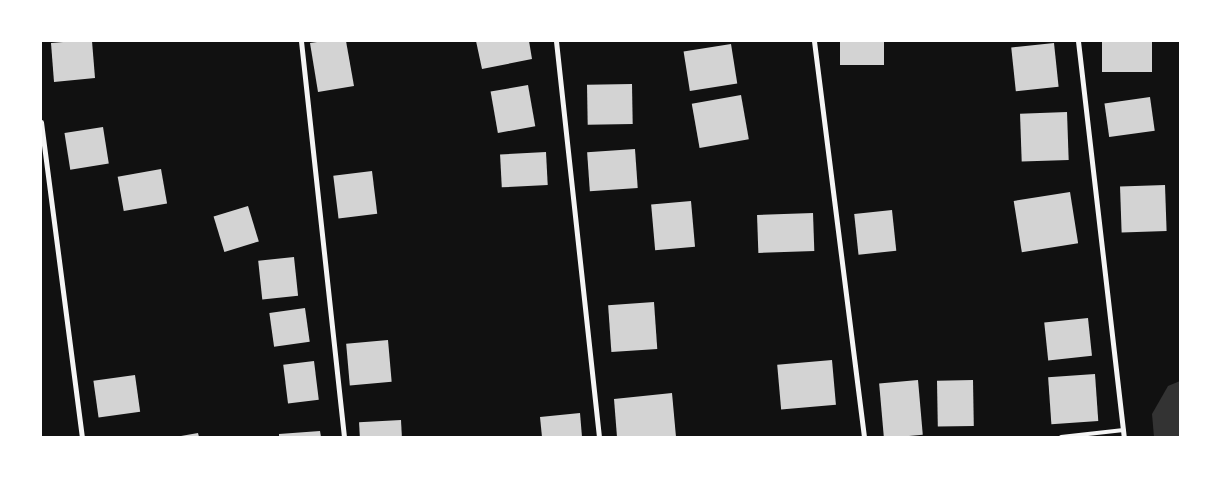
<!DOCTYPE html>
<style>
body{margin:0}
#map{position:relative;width:1221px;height:478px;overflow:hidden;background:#111;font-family:"Noto Sans",sans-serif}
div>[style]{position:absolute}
.water>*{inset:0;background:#333}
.building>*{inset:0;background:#d3d3d3;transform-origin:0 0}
.service>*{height:4px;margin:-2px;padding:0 2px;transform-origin:2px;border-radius:2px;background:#f5f5f5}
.minor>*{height:5px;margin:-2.5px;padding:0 2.5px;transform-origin:2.5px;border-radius:2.5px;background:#f5f5f5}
span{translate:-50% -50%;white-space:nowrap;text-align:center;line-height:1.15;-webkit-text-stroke:4.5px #fff;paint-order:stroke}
.frame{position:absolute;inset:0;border:42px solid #fff;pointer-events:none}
</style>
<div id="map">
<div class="water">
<i style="clip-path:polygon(1180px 381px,1180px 437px,1154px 437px,1152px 414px,1168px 386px)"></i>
</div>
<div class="building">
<i style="clip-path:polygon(75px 41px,92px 41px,95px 78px,54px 82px,51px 43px)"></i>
<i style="clip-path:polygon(324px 41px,346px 41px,354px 86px,318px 92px,310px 43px)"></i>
<i style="clip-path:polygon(476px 41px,529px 41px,532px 59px,482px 69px)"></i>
<i style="left:840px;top:41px;width:44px;height:24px"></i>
<i style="left:1102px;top:41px;width:50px;height:31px"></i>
<i style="left:1054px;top:43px;width:44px;height:43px;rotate:84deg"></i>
<i style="left:731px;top:44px;width:40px;height:48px;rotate:81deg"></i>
<i style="left:632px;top:84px;width:40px;height:45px;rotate:89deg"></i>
<i style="left:528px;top:85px;width:42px;height:38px;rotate:80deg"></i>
<i style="left:741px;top:95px;width:45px;height:50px;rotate:80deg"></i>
<i style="left:1150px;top:97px;width:34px;height:46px;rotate:82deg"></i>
<i style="left:1067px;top:112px;width:48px;height:47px;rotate:88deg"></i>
<i style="left:103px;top:127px;width:37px;height:39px;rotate:81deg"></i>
<i style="left:635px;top:149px;width:39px;height:48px;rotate:86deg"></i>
<i style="left:546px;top:152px;width:33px;height:46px;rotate:87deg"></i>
<i style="left:161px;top:169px;width:35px;height:44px;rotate:80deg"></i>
<i style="left:372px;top:171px;width:43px;height:39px;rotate:83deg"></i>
<i style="left:1165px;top:185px;width:46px;height:45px;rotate:88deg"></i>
<i style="left:1070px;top:192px;width:52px;height:57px;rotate:81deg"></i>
<i style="left:691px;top:201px;width:46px;height:40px;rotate:85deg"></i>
<i style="left:248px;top:206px;width:37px;height:36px;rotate:73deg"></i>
<i style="left:892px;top:210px;width:41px;height:38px;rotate:84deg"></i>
<i style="left:813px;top:213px;width:38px;height:56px;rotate:88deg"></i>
<i style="left:294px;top:257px;width:39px;height:36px;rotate:84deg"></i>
<i style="left:654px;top:302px;width:47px;height:46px;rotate:86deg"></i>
<i style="left:305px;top:308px;width:34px;height:36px;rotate:82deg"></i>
<i style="left:1088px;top:318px;width:38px;height:44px;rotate:84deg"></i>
<i style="left:388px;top:340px;width:42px;height:42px;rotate:85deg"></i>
<i style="left:832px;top:360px;width:45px;height:55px;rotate:85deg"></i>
<i style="left:314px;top:361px;width:39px;height:31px;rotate:83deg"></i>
<i style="left:1095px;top:374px;width:47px;height:47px;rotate:86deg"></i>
<i style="left:135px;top:375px;width:37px;height:42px;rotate:82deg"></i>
<i style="left:918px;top:380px;width:55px;height:39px;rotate:85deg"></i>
<i style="left:973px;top:380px;width:46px;height:36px;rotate:89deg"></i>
<i style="clip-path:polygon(672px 393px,676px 437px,617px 437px,614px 399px)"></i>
<i style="clip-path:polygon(580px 413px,582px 437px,542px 437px,540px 417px)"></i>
<i style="left:401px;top:420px;width:17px;height:42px;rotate:87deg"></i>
<i style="clip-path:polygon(320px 431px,321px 437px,279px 437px,279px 434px)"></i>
<i style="clip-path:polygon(198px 433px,199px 437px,181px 437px,181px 436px)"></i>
</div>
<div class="service">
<i style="left:1061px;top:437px;width:63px;rotate:-6.3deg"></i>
</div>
<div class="minor">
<i style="left:301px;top:41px;width:398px;rotate:83.8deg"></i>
<i style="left:556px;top:41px;width:398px;rotate:83.8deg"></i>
<i style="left:814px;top:41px;width:399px;rotate:82.8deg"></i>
<i style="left:1078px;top:41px;width:399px;rotate:83.4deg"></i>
<i style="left:41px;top:122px;width:318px;rotate:82.6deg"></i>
</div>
<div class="frame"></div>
</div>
